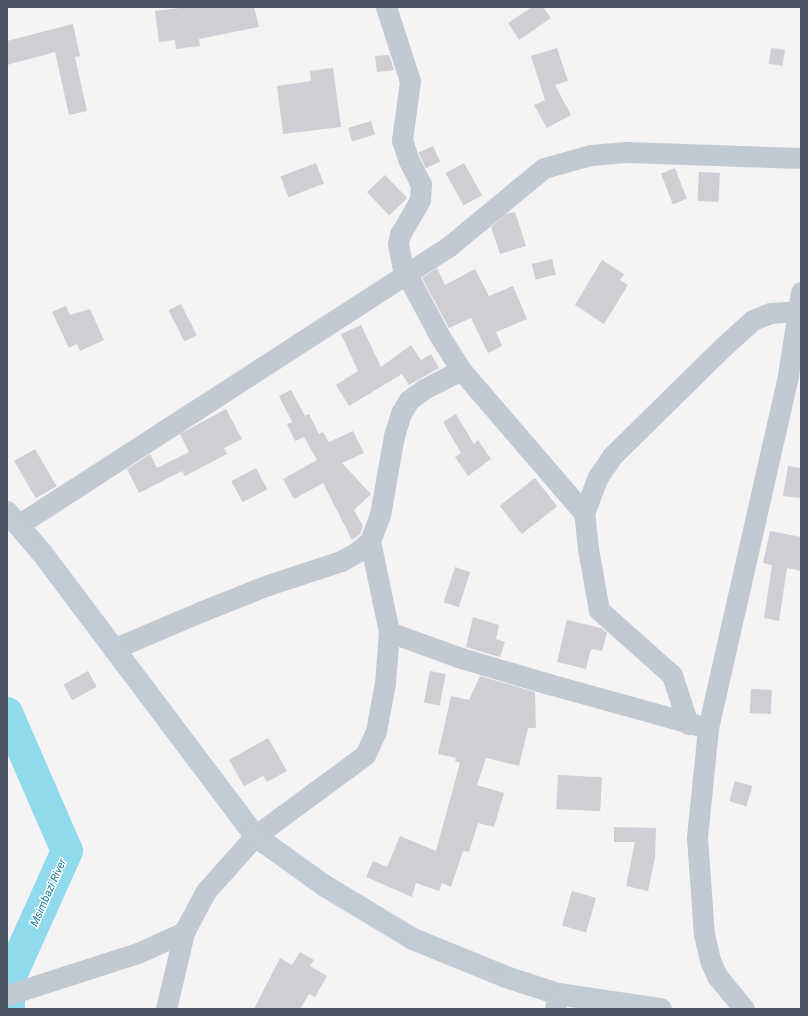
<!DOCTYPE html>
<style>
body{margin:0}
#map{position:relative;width:808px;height:1016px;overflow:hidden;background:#f5f3f3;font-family:Roboto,sans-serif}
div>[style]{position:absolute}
.river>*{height:32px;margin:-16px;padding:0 16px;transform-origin:16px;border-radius:16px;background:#90daee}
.building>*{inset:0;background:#cdcfd5;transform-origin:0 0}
.street>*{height:21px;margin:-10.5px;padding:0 10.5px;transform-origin:10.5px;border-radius:10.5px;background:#c1cad2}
.secondary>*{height:22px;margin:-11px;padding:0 11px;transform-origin:11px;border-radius:11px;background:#c1cbd6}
span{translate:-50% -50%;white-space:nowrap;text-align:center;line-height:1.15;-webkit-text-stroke:3px #fff;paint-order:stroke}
.water-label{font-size:11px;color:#0c7c9b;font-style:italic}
.frame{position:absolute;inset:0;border:8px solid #4a5661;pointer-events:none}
</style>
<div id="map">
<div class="river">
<i style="left:7px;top:713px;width:150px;rotate:66.5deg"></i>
<i style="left:67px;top:851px;width:141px;rotate:114.2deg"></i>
<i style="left:9px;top:980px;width:29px;rotate:90deg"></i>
</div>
<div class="building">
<i style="clip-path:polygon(188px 7px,254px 7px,259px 27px,199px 39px,200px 46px,176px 49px,175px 40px,159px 42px,155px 11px)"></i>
<i style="clip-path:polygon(532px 7px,543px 7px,551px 18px,519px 40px,508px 23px)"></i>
<i style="clip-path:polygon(73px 24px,80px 56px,75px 57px,87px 111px,69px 115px,55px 52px,7px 65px,7px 41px)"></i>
<i style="clip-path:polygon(557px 48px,568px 81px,555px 85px,571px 115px,547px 128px,534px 105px,545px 100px,531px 56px)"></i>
<i style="left:771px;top:48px;width:14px;height:16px;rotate:8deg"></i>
<i style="clip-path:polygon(389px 55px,394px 70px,377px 72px,375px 56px)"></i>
<i style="clip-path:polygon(333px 68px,341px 127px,283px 134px,277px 86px,311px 81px,310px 71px)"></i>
<i style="left:371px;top:121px;width:14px;height:24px;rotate:73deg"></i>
<i style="left:433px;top:146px;width:17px;height:16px;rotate:65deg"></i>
<i style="left:316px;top:163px;width:22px;height:38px;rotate:69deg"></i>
<i style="left:464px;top:163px;width:37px;height:21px;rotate:61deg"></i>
<i style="left:675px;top:168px;width:33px;height:15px;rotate:69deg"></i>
<i style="left:699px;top:172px;width:21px;height:29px;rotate:3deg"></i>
<i style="left:385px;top:175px;width:32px;height:25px;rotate:46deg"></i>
<i style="clip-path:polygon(515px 212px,526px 246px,500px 254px,491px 227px,506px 214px)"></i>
<i style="left:552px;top:259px;width:16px;height:21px;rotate:76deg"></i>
<i style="clip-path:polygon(602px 260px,624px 274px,620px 280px,628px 285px,604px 324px,575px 305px)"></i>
<i style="clip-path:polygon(437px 268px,445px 285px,475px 269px,489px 296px,513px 286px,527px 319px,496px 332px,502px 346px,488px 353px,471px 318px,449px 328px,422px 278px)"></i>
<i style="left:181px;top:304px;width:35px;height:14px;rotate:63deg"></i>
<i style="clip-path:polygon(66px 306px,70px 315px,90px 309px,104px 340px,80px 351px,77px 344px,69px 348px,52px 312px)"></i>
<i style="clip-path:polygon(361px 325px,381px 367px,411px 345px,421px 360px,431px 354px,439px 368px,409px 385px,402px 374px,349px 406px,336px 385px,358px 371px,341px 334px)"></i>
<i style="clip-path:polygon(291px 390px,305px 416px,309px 414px,319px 434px,323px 432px,329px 442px,353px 431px,364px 453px,342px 463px,371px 494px,354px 510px,363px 526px,360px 534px,352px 540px,323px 483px,294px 499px,283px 479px,317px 460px,304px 437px,295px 441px,287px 424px,292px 422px,279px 396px)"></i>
<i style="clip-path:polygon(226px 409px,242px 439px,224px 448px,227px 454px,185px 476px,182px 471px,139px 493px,127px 469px,150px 454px,157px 468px,189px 452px,180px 434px)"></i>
<i style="clip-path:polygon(456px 414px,474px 444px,478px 440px,491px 459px,468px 476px,455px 457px,461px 453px,443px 422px)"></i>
<i style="left:35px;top:449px;width:43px;height:24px;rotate:60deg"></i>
<i style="clip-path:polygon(788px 466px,801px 468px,801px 498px,783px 496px)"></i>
<i style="left:256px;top:468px;width:24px;height:28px;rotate:62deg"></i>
<i style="left:535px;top:478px;width:36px;height:45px;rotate:52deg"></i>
<i style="clip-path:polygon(770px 531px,801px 537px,801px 571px,787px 568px,779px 621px,764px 618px,772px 565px,763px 563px)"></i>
<i style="left:455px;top:567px;width:16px;height:37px;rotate:18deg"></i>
<i style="clip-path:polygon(473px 617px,499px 625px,495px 643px,496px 639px,505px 642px,500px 657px,466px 647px)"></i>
<i style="clip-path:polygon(567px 620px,601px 628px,607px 633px,602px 651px,591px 649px,586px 669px,557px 662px)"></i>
<i style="left:88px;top:671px;width:18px;height:28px;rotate:61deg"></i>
<i style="left:430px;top:671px;width:16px;height:32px;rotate:11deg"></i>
<i style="clip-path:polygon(480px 676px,535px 692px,536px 728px,528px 728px,519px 766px,486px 758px,477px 785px,504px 793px,494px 827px,478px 823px,469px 852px,463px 851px,451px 887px,442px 883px,439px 891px,416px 883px,412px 897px,366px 877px,373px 861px,387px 867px,400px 836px,436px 851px,460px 763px,455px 761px,456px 758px,438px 754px,451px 696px,469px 700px)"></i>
<i style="left:751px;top:689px;width:21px;height:24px;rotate:3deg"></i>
<i style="clip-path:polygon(268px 738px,287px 771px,267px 782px,263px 776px,244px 786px,229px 760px)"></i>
<i style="left:558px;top:775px;width:44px;height:34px;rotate:3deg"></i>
<i style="left:735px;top:781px;width:18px;height:21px;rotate:16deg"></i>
<i style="clip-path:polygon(614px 827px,656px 828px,655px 858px,648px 891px,626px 886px,635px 842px,614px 842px)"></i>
<i style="left:572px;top:891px;width:25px;height:36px;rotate:16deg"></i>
<i style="clip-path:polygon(300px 952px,314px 960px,310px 966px,327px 976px,315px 997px,309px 994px,300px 1009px,254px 1009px,280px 958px,292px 965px)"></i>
</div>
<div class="street">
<i style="left:386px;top:7px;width:78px;rotate:72deg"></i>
<i style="left:410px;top:81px;width:60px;rotate:97.7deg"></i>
<i style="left:402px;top:140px;width:20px;rotate:72deg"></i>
<i style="left:408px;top:159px;width:28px;rotate:63deg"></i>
<i style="left:421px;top:184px;width:16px;rotate:94deg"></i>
<i style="left:420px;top:200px;width:39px;rotate:120deg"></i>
<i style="left:400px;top:234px;width:10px;rotate:101deg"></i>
<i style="left:398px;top:244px;width:21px;rotate:79deg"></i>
<i style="left:402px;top:265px;width:79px;rotate:62.1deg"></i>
<i style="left:439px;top:335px;width:41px;rotate:57.8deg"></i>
<i style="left:461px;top:370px;width:189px;rotate:49.3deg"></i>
<i style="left:18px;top:525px;width:512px;rotate:-32.88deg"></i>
<i style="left:448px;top:247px;width:124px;rotate:-39.5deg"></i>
<i style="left:544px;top:168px;width:49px;rotate:-15.5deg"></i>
<i style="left:591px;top:155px;width:37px;rotate:-5deg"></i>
<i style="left:628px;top:152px;width:173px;rotate:2deg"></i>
<i style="left:389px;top:632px;width:77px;rotate:19.9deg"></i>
<i style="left:461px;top:658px;width:92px;rotate:16.5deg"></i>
<i style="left:549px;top:684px;width:157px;rotate:15.5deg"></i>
<i style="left:113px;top:649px;width:95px;rotate:-23deg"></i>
<i style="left:200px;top:612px;width:73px;rotate:-21.7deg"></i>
<i style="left:268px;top:585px;width:77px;rotate:-18.2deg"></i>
<i style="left:341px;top:561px;width:18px;rotate:-29deg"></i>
<i style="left:357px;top:552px;width:17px;rotate:-40deg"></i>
<i style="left:370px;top:541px;width:28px;rotate:-69deg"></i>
<i style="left:380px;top:515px;width:80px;rotate:-80deg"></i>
<i style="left:394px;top:436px;width:24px;rotate:-73deg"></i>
<i style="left:401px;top:413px;width:15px;rotate:-58deg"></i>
<i style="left:409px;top:400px;width:19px;rotate:-36deg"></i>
<i style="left:424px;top:389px;width:42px;rotate:-27.2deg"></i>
<i style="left:688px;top:724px;width:52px;rotate:-108.1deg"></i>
<i style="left:672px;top:675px;width:98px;rotate:-138.3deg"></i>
<i style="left:599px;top:610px;width:62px;rotate:-100.2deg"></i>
<i style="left:588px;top:549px;width:36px;rotate:-96deg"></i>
<i style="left:584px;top:513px;width:39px;rotate:-69deg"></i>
<i style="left:598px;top:477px;width:25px;rotate:-56deg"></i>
<i style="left:612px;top:456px;width:157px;rotate:-44.5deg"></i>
<i style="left:724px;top:346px;width:39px;rotate:-42deg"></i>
<i style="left:753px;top:320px;width:18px;rotate:-22deg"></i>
<i style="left:770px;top:313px;width:27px;rotate:-4deg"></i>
<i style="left:7px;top:995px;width:138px;rotate:-17.8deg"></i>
<i style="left:138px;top:953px;width:51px;rotate:-24.5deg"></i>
<i style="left:166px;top:1009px;width:79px;rotate:-76.8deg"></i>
<i style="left:184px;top:932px;width:47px;rotate:-61.8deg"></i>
<i style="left:206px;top:891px;width:74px;rotate:-48.3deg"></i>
<i style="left:255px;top:836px;width:137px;rotate:-36.4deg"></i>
<i style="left:365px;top:755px;width:26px;rotate:-65deg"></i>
<i style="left:376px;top:731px;width:49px;rotate:-79.4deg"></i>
<i style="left:385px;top:683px;width:51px;rotate:-85.5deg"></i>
<i style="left:389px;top:632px;width:93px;rotate:-101.8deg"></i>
<i style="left:555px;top:1009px;width:15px;rotate:-79deg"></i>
<i style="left:744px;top:1009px;width:43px;rotate:-129.3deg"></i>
<i style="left:717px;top:976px;width:17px;rotate:-114deg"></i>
<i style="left:710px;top:960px;width:26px;rotate:-103deg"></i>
<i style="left:704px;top:935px;width:98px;rotate:-94.1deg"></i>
<i style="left:697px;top:837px;width:110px;rotate:-84.2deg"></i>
<i style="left:708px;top:728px;width:362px;rotate:-77.2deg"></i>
<i style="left:788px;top:375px;width:84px;rotate:-81.1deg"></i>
</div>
<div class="secondary">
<i style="left:7px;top:512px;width:54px;rotate:49.5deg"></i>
<i style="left:42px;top:553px;width:354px;rotate:53deg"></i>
<i style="left:255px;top:836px;width:86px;rotate:35.5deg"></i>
<i style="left:325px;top:886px;width:103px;rotate:31.1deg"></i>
<i style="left:413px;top:939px;width:100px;rotate:22.2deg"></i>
<i style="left:506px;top:977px;width:55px;rotate:18.1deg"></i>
<i style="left:558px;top:994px;width:104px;rotate:8.3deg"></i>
</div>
<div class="water-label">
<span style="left:49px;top:893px;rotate:-66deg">Msimbazi River</span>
</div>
<div class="frame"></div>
</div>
